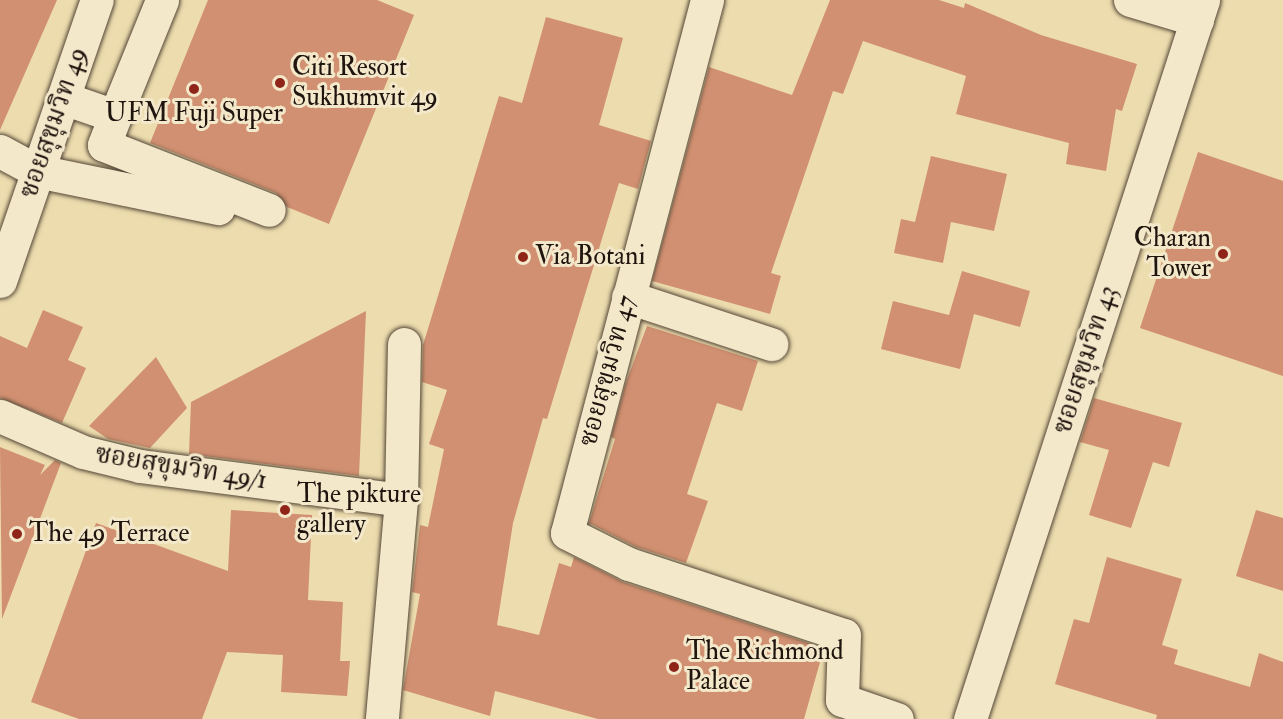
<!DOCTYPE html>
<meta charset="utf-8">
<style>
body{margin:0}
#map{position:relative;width:1283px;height:719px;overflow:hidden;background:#eddcae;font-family:"IM FELL Double Pica","Noto Serif Thai",serif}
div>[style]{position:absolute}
.building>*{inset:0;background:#d19071}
.roads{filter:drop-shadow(0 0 2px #534637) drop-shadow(0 0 2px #534637)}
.minor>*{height:33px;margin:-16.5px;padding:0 16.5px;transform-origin:16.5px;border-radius:16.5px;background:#f3e8ca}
.dots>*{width:16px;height:16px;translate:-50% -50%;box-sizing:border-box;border:3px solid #f3e8ca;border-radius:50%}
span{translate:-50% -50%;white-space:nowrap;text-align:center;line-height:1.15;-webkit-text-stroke:6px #f3e8ca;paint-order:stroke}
.poi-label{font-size:26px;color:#20140f}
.left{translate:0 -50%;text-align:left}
.right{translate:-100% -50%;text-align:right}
.street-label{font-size:26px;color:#20140f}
</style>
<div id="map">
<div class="building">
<i style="clip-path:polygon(0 0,57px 0,0 130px)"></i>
<i style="clip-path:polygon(208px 0,377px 0,414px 15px,329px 224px,287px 207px,276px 193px,150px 143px)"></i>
<i style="clip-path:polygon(830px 0,939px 0,964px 8px,965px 3px,1041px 35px,1137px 64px,1122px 111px,1116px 109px,1106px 171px,1066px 164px,1069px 143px,956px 114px,966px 76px,863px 41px,843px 94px,833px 91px,771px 273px,781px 276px,770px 314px,652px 281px,709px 67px,792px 95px)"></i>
<i style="clip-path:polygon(546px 17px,623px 38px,599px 125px,651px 141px,638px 189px,619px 183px,547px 419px,543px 418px,513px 523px,497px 625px,539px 635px,559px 563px,571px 567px,574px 557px,623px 582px,824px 648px,804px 719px,598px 719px,495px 691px,490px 716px,403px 690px,420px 594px,412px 592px,420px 525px,428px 527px,444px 449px,429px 444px,447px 390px,422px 382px,423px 345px,499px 96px,522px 103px)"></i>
<i style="clip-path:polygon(1198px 152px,1283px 181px,1283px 376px,1140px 328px)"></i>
<i style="clip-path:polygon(931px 156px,1007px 174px,994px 231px,951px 222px,943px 263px,894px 253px,901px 219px,915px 222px)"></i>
<i style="clip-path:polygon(962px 271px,1030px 291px,1020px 327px,974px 314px,960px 369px,881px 349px,893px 301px,949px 315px)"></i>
<i style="clip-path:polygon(43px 310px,83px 327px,68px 360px,86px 368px,62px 423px,0 398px,0 336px,27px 348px)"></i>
<i style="clip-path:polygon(366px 311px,359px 476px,189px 454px,191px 402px)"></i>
<i style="clip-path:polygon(647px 326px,758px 361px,742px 411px,717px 403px,687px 494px,708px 501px,686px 563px,636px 547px,589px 523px,615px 439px,611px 437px,625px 385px)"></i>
<i style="clip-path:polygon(156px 357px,187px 408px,150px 448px,108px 439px,89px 426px)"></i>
<i style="clip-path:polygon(1094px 398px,1182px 423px,1169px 467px,1153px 462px,1131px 528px,1089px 515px,1109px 450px,1080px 442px)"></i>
<i style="clip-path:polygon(0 447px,45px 465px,40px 475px,55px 460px,61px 463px,2px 619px)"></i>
<i style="clip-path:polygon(231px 510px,312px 515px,308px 600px,343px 602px,340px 661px,350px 661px,347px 696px,281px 692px,283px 655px,227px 652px,202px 719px,79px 719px,31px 702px,96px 523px,228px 571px)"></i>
<i style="clip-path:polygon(1256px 510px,1283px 518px,1283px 591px,1236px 576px)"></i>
<i style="clip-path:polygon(1107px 557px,1182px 579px,1162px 645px,1178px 650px,1174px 664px,1250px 687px,1259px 653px,1283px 662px,1283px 719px,1156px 719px,1157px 715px,1055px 684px,1074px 619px,1089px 623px)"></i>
</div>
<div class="roads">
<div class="minor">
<i style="left:707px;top:0;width:551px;rotate:104.72deg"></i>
<i style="left:567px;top:533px;width:69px;rotate:26.6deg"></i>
<i style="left:629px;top:564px;width:226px;rotate:18.3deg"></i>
<i style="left:844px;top:635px;width:65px;rotate:91.8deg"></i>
<i style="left:842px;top:700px;width:58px;rotate:19.1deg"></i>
<i style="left:1130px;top:0;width:70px;rotate:16.6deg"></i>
<i style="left:63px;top:98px;width:55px;rotate:19.1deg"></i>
<i style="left:115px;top:116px;width:125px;rotate:-67.9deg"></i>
<i style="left:115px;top:116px;width:31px;rotate:111deg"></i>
<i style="left:104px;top:145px;width:177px;rotate:21.5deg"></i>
<i style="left:0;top:151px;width:42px;rotate:28.4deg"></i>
<i style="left:37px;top:171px;width:185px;rotate:11.6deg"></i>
<i style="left:0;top:281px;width:297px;rotate:-71deg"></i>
<i style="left:628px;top:297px;width:151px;rotate:18.2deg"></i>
<i style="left:0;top:416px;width:90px;rotate:23.4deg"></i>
<i style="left:83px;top:452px;width:59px;rotate:13.8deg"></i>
<i style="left:140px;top:466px;width:263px;rotate:7.4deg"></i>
<i style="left:401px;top:500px;width:220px;rotate:95deg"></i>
<i style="left:401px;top:500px;width:156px;rotate:-88.9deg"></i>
<i style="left:970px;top:719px;width:756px;rotate:-72.04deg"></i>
</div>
</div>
<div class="dots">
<i style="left:280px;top:83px;background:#8f2418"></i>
<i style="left:194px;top:89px;background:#8f2418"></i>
<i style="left:1223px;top:254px;background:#8f2418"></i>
<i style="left:523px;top:257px;background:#8f2418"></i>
<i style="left:285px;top:510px;background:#8f2418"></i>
<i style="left:17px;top:534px;background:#8f2418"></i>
<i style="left:674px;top:667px;background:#8f2418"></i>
</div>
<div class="poi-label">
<span class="left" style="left:292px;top:83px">Citi Resort<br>Sukhumvit 49</span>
<span style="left:194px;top:114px">UFM Fuji Super</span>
<span class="right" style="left:1211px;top:254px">Charan<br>Tower</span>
<span class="left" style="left:535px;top:257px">Via Botani</span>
<span class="left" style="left:297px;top:510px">The pikture<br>gallery</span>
<span class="left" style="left:29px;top:534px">The 49 Terrace</span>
<span class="left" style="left:686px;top:667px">The Richmond<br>Palace</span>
</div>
<div class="street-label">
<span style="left:54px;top:123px;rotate:-71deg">ซอยสุขุมวิท 49</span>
<span style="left:1086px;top:360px;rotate:-72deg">ซอยสุขุมวิท 43</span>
<span style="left:608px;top:371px;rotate:-75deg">ซอยสุขุมวิท 47</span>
<span style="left:181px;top:468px;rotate:9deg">ซอยสุขุมวิท 49/1</span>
</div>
</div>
